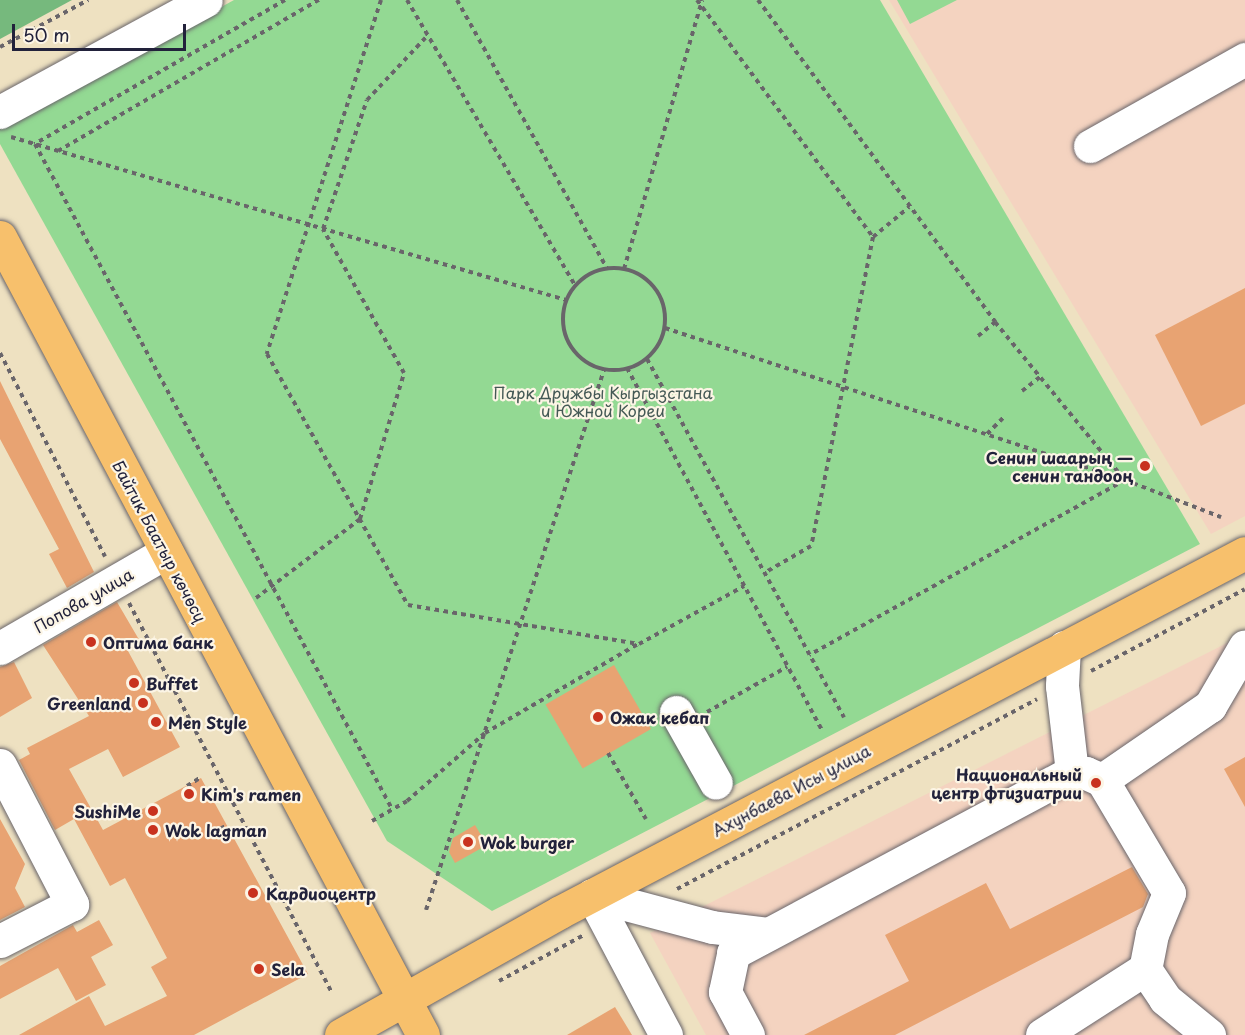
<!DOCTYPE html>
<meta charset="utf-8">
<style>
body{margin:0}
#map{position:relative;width:1245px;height:1035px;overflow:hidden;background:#eee1c1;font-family:"Playpen Sans",sans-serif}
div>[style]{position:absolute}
.built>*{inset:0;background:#f4d3c0}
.green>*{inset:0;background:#93d993}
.forest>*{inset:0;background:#76b97d}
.building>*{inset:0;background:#e8a372;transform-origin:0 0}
.path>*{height:4px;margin-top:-2px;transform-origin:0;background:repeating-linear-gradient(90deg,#69656a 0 4.5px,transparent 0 9px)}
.path>.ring{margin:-2px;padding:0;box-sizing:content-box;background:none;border:4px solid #69656a;border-radius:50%}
.roads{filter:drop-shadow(0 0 2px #69656a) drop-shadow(0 0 2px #69656a)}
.minor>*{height:33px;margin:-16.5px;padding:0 16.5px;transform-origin:16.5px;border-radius:16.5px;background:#fff}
.major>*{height:33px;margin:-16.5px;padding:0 16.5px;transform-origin:16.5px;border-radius:16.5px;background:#f7c06c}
.dots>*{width:16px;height:16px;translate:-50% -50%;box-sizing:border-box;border:3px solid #fcf5e5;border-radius:50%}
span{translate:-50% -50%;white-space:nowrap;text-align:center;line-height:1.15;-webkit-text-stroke:4.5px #fcf5e5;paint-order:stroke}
.park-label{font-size:16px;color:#445955}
.poi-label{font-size:16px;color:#22223b;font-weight:700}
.right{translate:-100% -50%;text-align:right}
.left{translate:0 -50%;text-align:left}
.street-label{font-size:16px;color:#22223b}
.scale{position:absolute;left:12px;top:24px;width:174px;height:27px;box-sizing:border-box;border:3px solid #22223b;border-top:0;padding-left:8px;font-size:18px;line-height:21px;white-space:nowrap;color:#22223b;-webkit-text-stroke:4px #fcf5e5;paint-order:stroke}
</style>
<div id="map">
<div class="built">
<i style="clip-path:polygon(889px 0,1245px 0,1245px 516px,1211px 534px)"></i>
<i style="clip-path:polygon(1245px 634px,1245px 1035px,706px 1035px,650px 933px)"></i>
</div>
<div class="green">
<i style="clip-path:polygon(234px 0,880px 0,1200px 544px,492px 911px,387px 841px,0 144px,0 129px)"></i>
<i style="clip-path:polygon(897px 0,957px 0,910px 24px)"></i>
</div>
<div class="forest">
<i style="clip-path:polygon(0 0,72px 0,0 39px)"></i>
</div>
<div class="building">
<i style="clip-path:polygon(1245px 288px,1245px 404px,1201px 426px,1155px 335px)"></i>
<i style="clip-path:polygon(0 381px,94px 572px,67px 588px,49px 554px,59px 549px,0 439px)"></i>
<i style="clip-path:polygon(117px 602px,141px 643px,128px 651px,180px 747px,123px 777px,108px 749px,69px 769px,103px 830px,201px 778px,308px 974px,194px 1035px,19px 1035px,89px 996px,105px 1026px,167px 996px,151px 967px,167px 958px,125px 878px,110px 886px,74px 819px,55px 830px,19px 760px,30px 754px,27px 748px,89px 716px,43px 645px)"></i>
<i style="clip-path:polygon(14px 662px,32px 698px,0 717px,0 667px)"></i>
<i style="left:614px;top:665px;width:74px;height:79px;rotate:60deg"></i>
<i style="clip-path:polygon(1245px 757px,1245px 807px,1224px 769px)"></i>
<i style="clip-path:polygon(0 819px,25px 864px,15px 888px,25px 907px,0 920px)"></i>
<i style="clip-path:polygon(475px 825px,487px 845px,455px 863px,449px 852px,453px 838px)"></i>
<i style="clip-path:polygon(1132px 867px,1148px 894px,1143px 907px,895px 1035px,804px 1035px,909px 981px,885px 935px,986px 883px,1010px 929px)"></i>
<i style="clip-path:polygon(99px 920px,113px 945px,91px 957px,106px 985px,76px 1001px,58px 968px,0 999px,0 966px,73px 925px,77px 932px)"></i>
<i style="clip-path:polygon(615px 1007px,632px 1035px,567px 1035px)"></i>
</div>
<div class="path">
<i style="left:285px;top:0;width:289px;rotate:150.1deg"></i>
<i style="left:35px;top:144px;width:755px;rotate:61.77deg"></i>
<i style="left:381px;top:0;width:372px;rotate:107.9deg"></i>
<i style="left:267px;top:354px;width:288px;rotate:60.7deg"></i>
<i style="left:408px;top:605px;width:234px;rotate:9.6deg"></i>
<i style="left:639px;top:644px;width:120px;rotate:-28.9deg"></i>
<i style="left:407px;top:0;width:331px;rotate:59.5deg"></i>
<i style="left:457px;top:0;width:307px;rotate:60.8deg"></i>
<i style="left:697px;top:0;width:295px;rotate:53.4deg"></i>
<i style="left:873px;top:237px;width:315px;rotate:101.3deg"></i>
<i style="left:811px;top:546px;width:54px;rotate:150.1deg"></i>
<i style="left:758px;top:0;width:400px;rotate:53.6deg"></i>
<i style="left:995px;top:322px;width:205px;rotate:50.6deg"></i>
<i style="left:1125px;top:480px;width:361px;rotate:151deg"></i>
<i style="left:0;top:47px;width:100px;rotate:-28.1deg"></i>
<i style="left:11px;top:137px;width:578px;rotate:16.37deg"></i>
<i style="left:58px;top:151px;width:302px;rotate:-30.1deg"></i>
<i style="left:873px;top:237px;width:47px;rotate:-39.8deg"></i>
<i class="ring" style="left:563px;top:268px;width:98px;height:98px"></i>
<i style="left:624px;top:269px;width:280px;rotate:-73.8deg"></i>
<i style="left:665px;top:328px;width:484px;rotate:18.3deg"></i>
<i style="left:1125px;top:480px;width:103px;rotate:21.1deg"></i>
<i style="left:978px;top:336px;width:22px;rotate:-39deg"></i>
<i style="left:0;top:353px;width:229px;rotate:62.7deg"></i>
<i style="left:647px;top:359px;width:409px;rotate:61.2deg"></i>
<i style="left:627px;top:368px;width:410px;rotate:61.7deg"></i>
<i style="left:1022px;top:391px;width:23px;rotate:-38deg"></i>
<i style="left:987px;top:434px;width:24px;rotate:-45deg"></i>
<i style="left:256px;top:598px;width:131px;rotate:-37.2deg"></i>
<i style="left:360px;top:519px;width:152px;rotate:-73.2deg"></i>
<i style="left:404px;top:373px;width:165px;rotate:-119.4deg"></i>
<i style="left:323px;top:229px;width:136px;rotate:-71.2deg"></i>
<i style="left:367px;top:100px;width:89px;rotate:-46.8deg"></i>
<i style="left:129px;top:603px;width:437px;rotate:62.5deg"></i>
<i style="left:1091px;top:671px;width:174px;rotate:-28deg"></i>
<i style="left:707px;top:712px;width:92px;rotate:-29.4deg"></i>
<i style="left:608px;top:753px;width:76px;rotate:60.1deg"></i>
<i style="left:187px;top:786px;width:15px;rotate:-32deg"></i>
<i style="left:372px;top:821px;width:40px;rotate:-29.7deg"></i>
<i style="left:407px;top:801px;width:103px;rotate:-41.1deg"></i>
<i style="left:485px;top:733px;width:177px;rotate:-30.2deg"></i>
<i style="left:212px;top:832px;width:15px;rotate:-23deg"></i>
<i style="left:677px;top:889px;width:407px;rotate:-27.8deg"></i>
<i style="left:426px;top:910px;width:569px;rotate:-71.76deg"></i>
<i style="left:499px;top:981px;width:97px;rotate:-28.4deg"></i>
</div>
<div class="roads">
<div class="minor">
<i style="left:0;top:112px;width:234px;rotate:-28.5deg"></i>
<i style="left:1090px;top:146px;width:178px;rotate:-29.3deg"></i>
<i style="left:1064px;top:647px;width:39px;rotate:93deg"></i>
<i style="left:1062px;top:686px;width:87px;rotate:83.4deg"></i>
<i style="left:0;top:648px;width:192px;rotate:-30deg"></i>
<i style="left:676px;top:712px;width:81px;rotate:60.6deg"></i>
<i style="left:0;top:765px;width:157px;rotate:62.6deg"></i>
<i style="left:72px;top:904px;width:81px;rotate:152.8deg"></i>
<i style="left:1102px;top:780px;width:131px;rotate:-34.4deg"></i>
<i style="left:1210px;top:706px;width:69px;rotate:-59.7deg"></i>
<i style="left:666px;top:1035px;width:158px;rotate:-117.9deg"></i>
<i style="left:592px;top:895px;width:124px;rotate:14.9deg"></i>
<i style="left:712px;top:927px;width:56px;rotate:7.1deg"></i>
<i style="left:748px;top:1035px;width:49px;rotate:-118.1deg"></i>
<i style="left:725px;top:992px;width:40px;rotate:-78deg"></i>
<i style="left:733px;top:953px;width:384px;rotate:-28.1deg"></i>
<i style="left:1072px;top:772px;width:14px;rotate:4deg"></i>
<i style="left:1086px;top:773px;width:17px;rotate:24deg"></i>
<i style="left:1102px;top:780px;width:131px;rotate:59.3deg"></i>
<i style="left:1169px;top:893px;width:44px;rotate:112.5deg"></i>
<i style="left:1152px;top:934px;width:36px;rotate:101deg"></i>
<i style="left:1145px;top:969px;width:36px;rotate:56deg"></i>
<i style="left:1165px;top:999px;width:57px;rotate:39.3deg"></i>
<i style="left:1042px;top:1035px;width:122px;rotate:-32.7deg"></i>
</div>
<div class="major">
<i style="left:0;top:237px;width:903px;rotate:62.07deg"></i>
<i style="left:341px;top:1035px;width:251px;rotate:-29.3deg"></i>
<i style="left:560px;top:912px;width:773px;rotate:-27.66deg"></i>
</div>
</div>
<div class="dots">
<i style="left:1145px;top:466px;background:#c8321e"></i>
<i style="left:91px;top:642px;background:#c8321e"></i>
<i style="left:134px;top:683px;background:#c8321e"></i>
<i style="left:143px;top:703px;background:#c8321e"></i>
<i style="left:598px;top:717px;background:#c8321e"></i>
<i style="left:156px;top:722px;background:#c8321e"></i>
<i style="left:1096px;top:783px;background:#c8321e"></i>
<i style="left:189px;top:794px;background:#c8321e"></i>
<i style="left:153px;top:811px;background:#c8321e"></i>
<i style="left:153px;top:830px;background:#c8321e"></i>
<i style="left:468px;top:842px;background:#c8321e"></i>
<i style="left:253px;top:893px;background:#c8321e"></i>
<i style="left:259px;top:969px;background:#c8321e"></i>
</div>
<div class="park-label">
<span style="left:603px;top:401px">Парк Дружбы Кыргызстана<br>и Южной Кореи</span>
</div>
<div class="poi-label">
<span class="right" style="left:1133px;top:466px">Сенин шаарың —<br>сенин тандооң</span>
<span class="left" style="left:103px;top:642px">Оптима банк</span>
<span class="left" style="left:146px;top:683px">Buffet</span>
<span class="right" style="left:131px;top:703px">Greenland</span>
<span class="left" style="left:610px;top:717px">Ожак кебап</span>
<span class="left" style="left:168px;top:722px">Men Style</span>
<span class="right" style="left:1082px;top:783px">Национальный<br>центр фтизиатрии</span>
<span class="left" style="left:201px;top:794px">Kim's ramen</span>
<span class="right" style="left:141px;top:811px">SushiMe</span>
<span class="left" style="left:165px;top:830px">Wok lagman</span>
<span class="left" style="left:480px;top:842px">Wok burger</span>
<span class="left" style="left:266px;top:893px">Кардиоцентр</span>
<span class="left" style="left:271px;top:969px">Sela</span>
</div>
<div class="street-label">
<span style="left:160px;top:541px;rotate:62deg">Байтик Баатыр көчөсү</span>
<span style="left:83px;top:600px;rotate:-30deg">Попова улица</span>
<span style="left:791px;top:790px;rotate:-28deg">Ахунбаева Исы улица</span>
</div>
<div class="scale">50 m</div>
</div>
